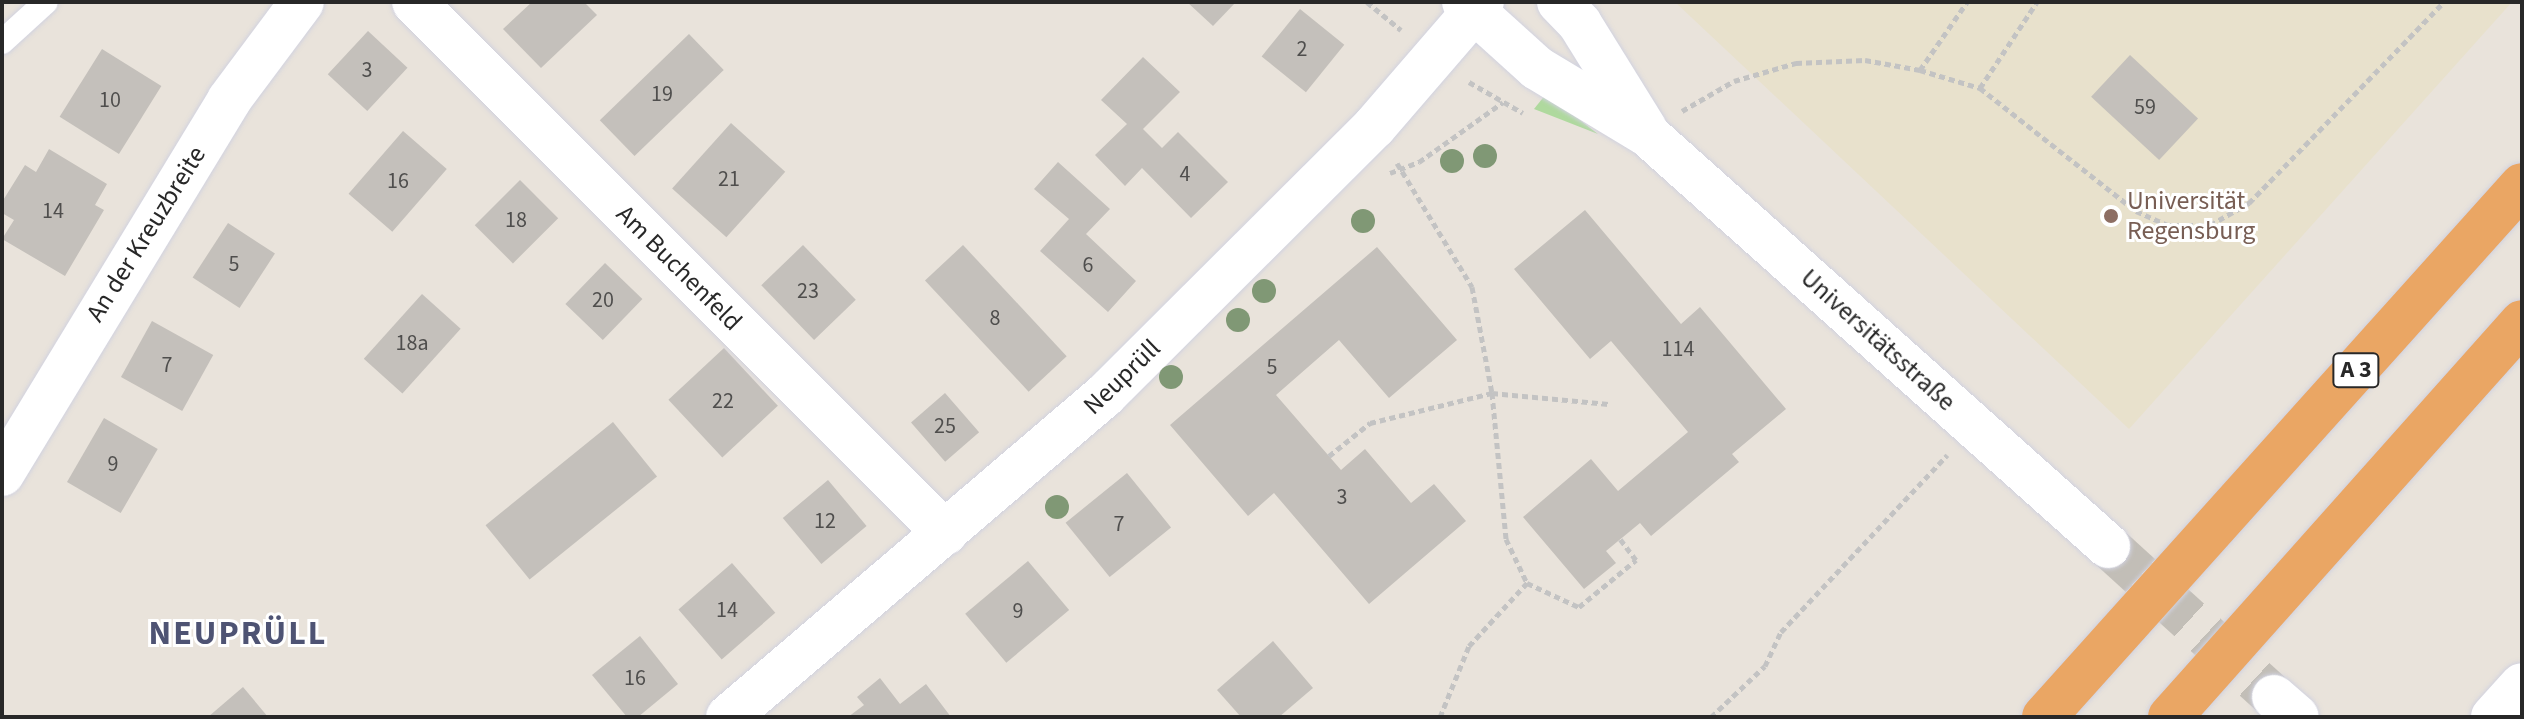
<!DOCTYPE html>
<meta charset="utf-8">
<style>
body{margin:0}
#map{position:relative;width:2524px;height:719px;overflow:hidden;background:#e9e3db;font-family:"Source Sans 3",sans-serif}
div>[style]{position:absolute}
.education>*{inset:0;background:#e8e1cc}
.green>*{inset:0;background:#afd99e}
.building>*{inset:0;background:#c4c0bb;transform-origin:0 0}
.tertiary-tunnel>*{height:44px;margin-top:-22px;transform-origin:0;background:repeating-linear-gradient(90deg,#c2beb7 0 44px,transparent 0 66px)}
.path>*{height:5px;margin-top:-2.5px;transform-origin:0;background:repeating-linear-gradient(90deg,#c3c3c3 0 6px,transparent 0 10px)}
.roads{filter:drop-shadow(0 0 2px #d1d2df) drop-shadow(0 0 2px #d1d2df)}
.service>*{height:24px;margin:-12px;padding:0 12px;transform-origin:12px;border-radius:12px;background:#fff}
.minor>*{height:44px;margin:-22px;padding:0 22px;transform-origin:22px;border-radius:22px;background:#fff}
.tertiary>*{height:44px;margin:-22px;padding:0 22px;transform-origin:22px;border-radius:22px;background:#fff}
.motorway>*{height:44px;margin:-22px;padding:0 22px;transform-origin:22px;border-radius:22px;background:#eaa664}
.trees>*{width:24px;height:24px;margin:-12px;border-radius:50%;background:#809875}
.dots>*{width:22px;height:22px;translate:-50% -50%;box-sizing:border-box;border:4px solid #fff;border-radius:50%}
span{translate:-50% -50%;white-space:nowrap;text-align:center;line-height:1.15;-webkit-text-stroke:6px #fff;paint-order:stroke}
.number-label{font-size:22px;color:#4f4e4d}
.number-label span{-webkit-text-stroke-width:0}
.shield-label span{padding:2px 6px;background:#fff;border:2px solid;border-radius:6px;-webkit-text-stroke-width:0}
.shield-label{font-size:24px;color:#282828;font-weight:700}
.education-label{font-size:26px;color:#785e54}
.left{translate:0 -50%;text-align:left}
.street-label{font-size:26px;color:#282828}
.district-label{font-size:34px;color:#4e5373;font-weight:700;letter-spacing:2px}
.frame{position:absolute;inset:0;border:4px solid #282828;pointer-events:none}
</style>
<div id="map">
<div class="education">
<i style="clip-path:polygon(1675px 2px,2512px 2px,2129px 429px)"></i>
</div>
<div class="green">
<i style="clip-path:polygon(1546px 94px,1598px 134px,1534px 109px)"></i>
</div>
<div class="building">
<i style="clip-path:polygon(532px 2px,584px 2px,597px 15px,541px 68px,503px 29px)"></i>
<i style="clip-path:polygon(1187px 2px,1236px 2px,1213px 26px)"></i>
<i style="left:1300px;top:9px;width:57px;height:61px;rotate:39deg"></i>
<i style="left:368px;top:31px;width:54px;height:59px;rotate:43deg"></i>
<i style="left:689px;top:34px;width:50px;height:124px;rotate:46deg"></i>
<i style="left:102px;top:49px;width:70px;height:80px;rotate:32deg"></i>
<i style="left:2130px;top:55px;width:93px;height:57px;rotate:43deg"></i>
<i style="clip-path:polygon(1143px 57px,1180px 92px,1143px 129px,1162px 148px,1178px 132px,1228px 182px,1191px 218px,1142px 168px,1125px 186px,1095px 155px,1127px 124px,1101px 100px)"></i>
<i style="left:731px;top:123px;width:73px;height:88px;rotate:42deg"></i>
<i style="left:403px;top:131px;width:58px;height:83px;rotate:41deg"></i>
<i style="clip-path:polygon(49px 149px,107px 184px,95px 205px,104px 210px,65px 276px,2px 239px,14px 220px,2px 213px,2px 202px,25px 165px,36px 172px)"></i>
<i style="clip-path:polygon(1058px 162px,1110px 209px,1086px 234px,1136px 281px,1108px 312px,1040px 251px,1069px 219px,1034px 189px)"></i>
<i style="left:520px;top:180px;width:54px;height:64px;rotate:45deg"></i>
<i style="clip-path:polygon(1585px 210px,1681px 324px,1700px 307px,1786px 409px,1732px 454px,1739px 462px,1651px 536px,1640px 523px,1606px 551px,1616px 563px,1584px 589px,1523px 517px,1591px 459px,1618px 491px,1688px 432px,1611px 341px,1590px 359px,1514px 269px)"></i>
<i style="left:228px;top:223px;width:56px;height:65px;rotate:33deg"></i>
<i style="left:803px;top:245px;width:76px;height:58px;rotate:46deg"></i>
<i style="left:963px;top:245px;width:152px;height:52px;rotate:47deg"></i>
<i style="clip-path:polygon(1377px 247px,1457px 340px,1389px 398px,1339px 340px,1276px 395px,1341px 470px,1365px 449px,1411px 503px,1434px 484px,1466px 521px,1369px 604px,1274px 493px,1248px 516px,1170px 425px)"></i>
<i style="left:605px;top:263px;width:52px;height:57px;rotate:44deg"></i>
<i style="left:422px;top:294px;width:52px;height:87px;rotate:42deg"></i>
<i style="left:152px;top:321px;width:70px;height:64px;rotate:29deg"></i>
<i style="left:724px;top:348px;width:79px;height:76px;rotate:47deg"></i>
<i style="left:945px;top:393px;width:52px;height:45px;rotate:49deg"></i>
<i style="left:104px;top:418px;width:62px;height:74px;rotate:30deg"></i>
<i style="left:613px;top:422px;width:70px;height:164px;rotate:51deg"></i>
<i style="left:1127px;top:473px;width:70px;height:79px;rotate:51deg"></i>
<i style="left:828px;top:480px;width:60px;height:59px;rotate:50deg"></i>
<i style="left:1028px;top:561px;width:64px;height:82px;rotate:50deg"></i>
<i style="left:732px;top:563px;width:66px;height:71px;rotate:49deg"></i>
<i style="clip-path:polygon(640px 636px,678px 684px,638px 717px,627px 717px,592px 675px)"></i>
<i style="clip-path:polygon(1273px 641px,1313px 688px,1279px 717px,1241px 717px,1217px 690px)"></i>
<i style="clip-path:polygon(880px 678px,900px 704px,926px 684px,951px 717px,848px 717px,864px 705px,857px 697px)"></i>
<i style="clip-path:polygon(243px 687px,268px 717px,208px 717px)"></i>
</div>
<div class="tertiary-tunnel">
<i style="left:2108px;top:546px;width:224px;rotate:42.3deg"></i>
</div>
<div class="path">
<i style="left:1367px;top:2px;width:44px;rotate:39.5deg"></i>
<i style="left:1920px;top:70px;width:83px;rotate:-55.3deg"></i>
<i style="left:1469px;top:82px;width:62px;rotate:29.9deg"></i>
<i style="left:1980px;top:88px;width:103px;rotate:-56.5deg"></i>
<i style="left:1682px;top:111px;width:60px;rotate:-30deg"></i>
<i style="left:1734px;top:81px;width:65px;rotate:-16.2deg"></i>
<i style="left:1796px;top:63px;width:69px;rotate:-2.5deg"></i>
<i style="left:1865px;top:60px;width:56px;rotate:10.3deg"></i>
<i style="left:1920px;top:70px;width:63px;rotate:16.7deg"></i>
<i style="left:1980px;top:88px;width:199px;rotate:38.3deg"></i>
<i style="left:2136px;top:211px;width:34px;rotate:24deg"></i>
<i style="left:2167px;top:225px;width:43px"></i>
<i style="left:2210px;top:225px;width:45px;rotate:-29.4deg"></i>
<i style="left:2249px;top:203px;width:280px;rotate:-45.9deg"></i>
<i style="left:1397px;top:163px;width:145px;rotate:58.8deg"></i>
<i style="left:1472px;top:287px;width:108px;rotate:79.3deg"></i>
<i style="left:1492px;top:393px;width:147px;rotate:84.5deg"></i>
<i style="left:1506px;top:539px;width:49px;rotate:64.5deg"></i>
<i style="left:1527px;top:583px;width:57px;rotate:24.8deg"></i>
<i style="left:1579px;top:607px;width:74px;rotate:-39.5deg"></i>
<i style="left:1636px;top:560px;width:26px;rotate:-127deg"></i>
<i style="left:1390px;top:173px;width:31px;rotate:-21deg"></i>
<i style="left:1419px;top:162px;width:103px;rotate:-35.5deg"></i>
<i style="left:1329px;top:456px;width:53px;rotate:-38.8deg"></i>
<i style="left:1370px;top:423px;width:126px;rotate:-13.8deg"></i>
<i style="left:1492px;top:393px;width:117px;rotate:5.4deg"></i>
<i style="left:1440px;top:717px;width:77px;rotate:-67.8deg"></i>
<i style="left:1469px;top:646px;width:86px;rotate:-47.4deg"></i>
<i style="left:1711px;top:717px;width:74px;rotate:-43.4deg"></i>
<i style="left:1765px;top:666px;width:38px;rotate:-65deg"></i>
<i style="left:1781px;top:632px;width:243px;rotate:-46.8deg"></i>
</div>
<div class="roads">
<div class="service">
<i style="left:2px;top:42px;width:59px;rotate:-42.3deg"></i>
</div>
<div class="minor">
<i style="left:414px;top:2px;width:751px;rotate:45deg"></i>
<i style="left:2px;top:474px;width:437px;rotate:-58.7deg"></i>
<i style="left:229px;top:100px;width:122px;rotate:-53.3deg"></i>
<i style="left:728px;top:717px;width:496px;rotate:-40.5deg"></i>
<i style="left:1105px;top:395px;width:380px;rotate:-44.9deg"></i>
<i style="left:1374px;top:127px;width:165px;rotate:-49.2deg"></i>
</div>
<div class="tertiary">
<i style="left:1464px;top:2px;width:98px;rotate:42.1deg"></i>
<i style="left:1537px;top:68px;width:130px;rotate:31.1deg"></i>
<i style="left:1648px;top:135px;width:617px;rotate:41.78deg"></i>
<i style="left:1559px;top:2px;width:30px;rotate:46deg"></i>
<i style="left:1580px;top:24px;width:123px;rotate:58.2deg"></i>
<i style="left:2274px;top:697px;width:30px;rotate:41deg"></i>
<i style="left:2493px;top:717px;width:43px;rotate:-47.8deg"></i>
</div>
<div class="motorway">
<i style="left:2044px;top:717px;width:715px;rotate:-48.06deg"></i>
<i style="left:2170px;top:717px;width:529px;rotate:-48.29deg"></i>
</div>
</div>
<div class="trees">
<i style="left:1485px;top:156px"></i>
<i style="left:1452px;top:161px"></i>
<i style="left:1363px;top:221px"></i>
<i style="left:1264px;top:291px"></i>
<i style="left:1238px;top:320px"></i>
<i style="left:1171px;top:377px"></i>
<i style="left:1057px;top:507px"></i>
</div>
<div class="dots">
<i style="left:2111px;top:216px;background:#8d6e63"></i>
</div>
<div class="number-label">
<span style="left:1302px;top:50px">2</span>
<span style="left:367px;top:71px">3</span>
<span style="left:662px;top:95px">19</span>
<span style="left:110px;top:101px">10</span>
<span style="left:2145px;top:108px">59</span>
<span style="left:1185px;top:175px">4</span>
<span style="left:729px;top:180px">21</span>
<span style="left:398px;top:182px">16</span>
<span style="left:53px;top:212px">14</span>
<span style="left:516px;top:221px">18</span>
<span style="left:234px;top:265px">5</span>
<span style="left:1088px;top:266px">6</span>
<span style="left:808px;top:292px">23</span>
<span style="left:603px;top:301px">20</span>
<span style="left:995px;top:319px">8</span>
<span style="left:412px;top:344px">18a</span>
<span style="left:1678px;top:350px">114</span>
<span style="left:167px;top:366px">7</span>
<span style="left:1272px;top:368px">5</span>
<span style="left:723px;top:402px">22</span>
<span style="left:945px;top:427px">25</span>
<span style="left:113px;top:465px">9</span>
<span style="left:1342px;top:498px">3</span>
<span style="left:825px;top:522px">12</span>
<span style="left:1119px;top:525px">7</span>
<span style="left:727px;top:611px">14</span>
<span style="left:1018px;top:612px">9</span>
<span style="left:635px;top:679px">16</span>
</div>
<div class="shield-label">
<span style="left:2356px;top:370px">A 3</span>
</div>
<div class="education-label">
<span class="left" style="left:2127px;top:216px">Universität<br>Regensburg</span>
</div>
<div class="street-label">
<span style="left:146px;top:234px;rotate:-58deg">An der Kreuzbreite</span>
<span style="left:679px;top:268px;rotate:45deg">Am Buchenfeld</span>
<span style="left:1878px;top:340px;rotate:42deg">Universitätsstraße</span>
<span style="left:1122px;top:377px;rotate:-44deg">Neuprüll</span>
</div>
<div class="district-label">
<span style="left:238px;top:634px">NEUPRÜLL</span>
</div>
<div class="frame"></div>
</div>
